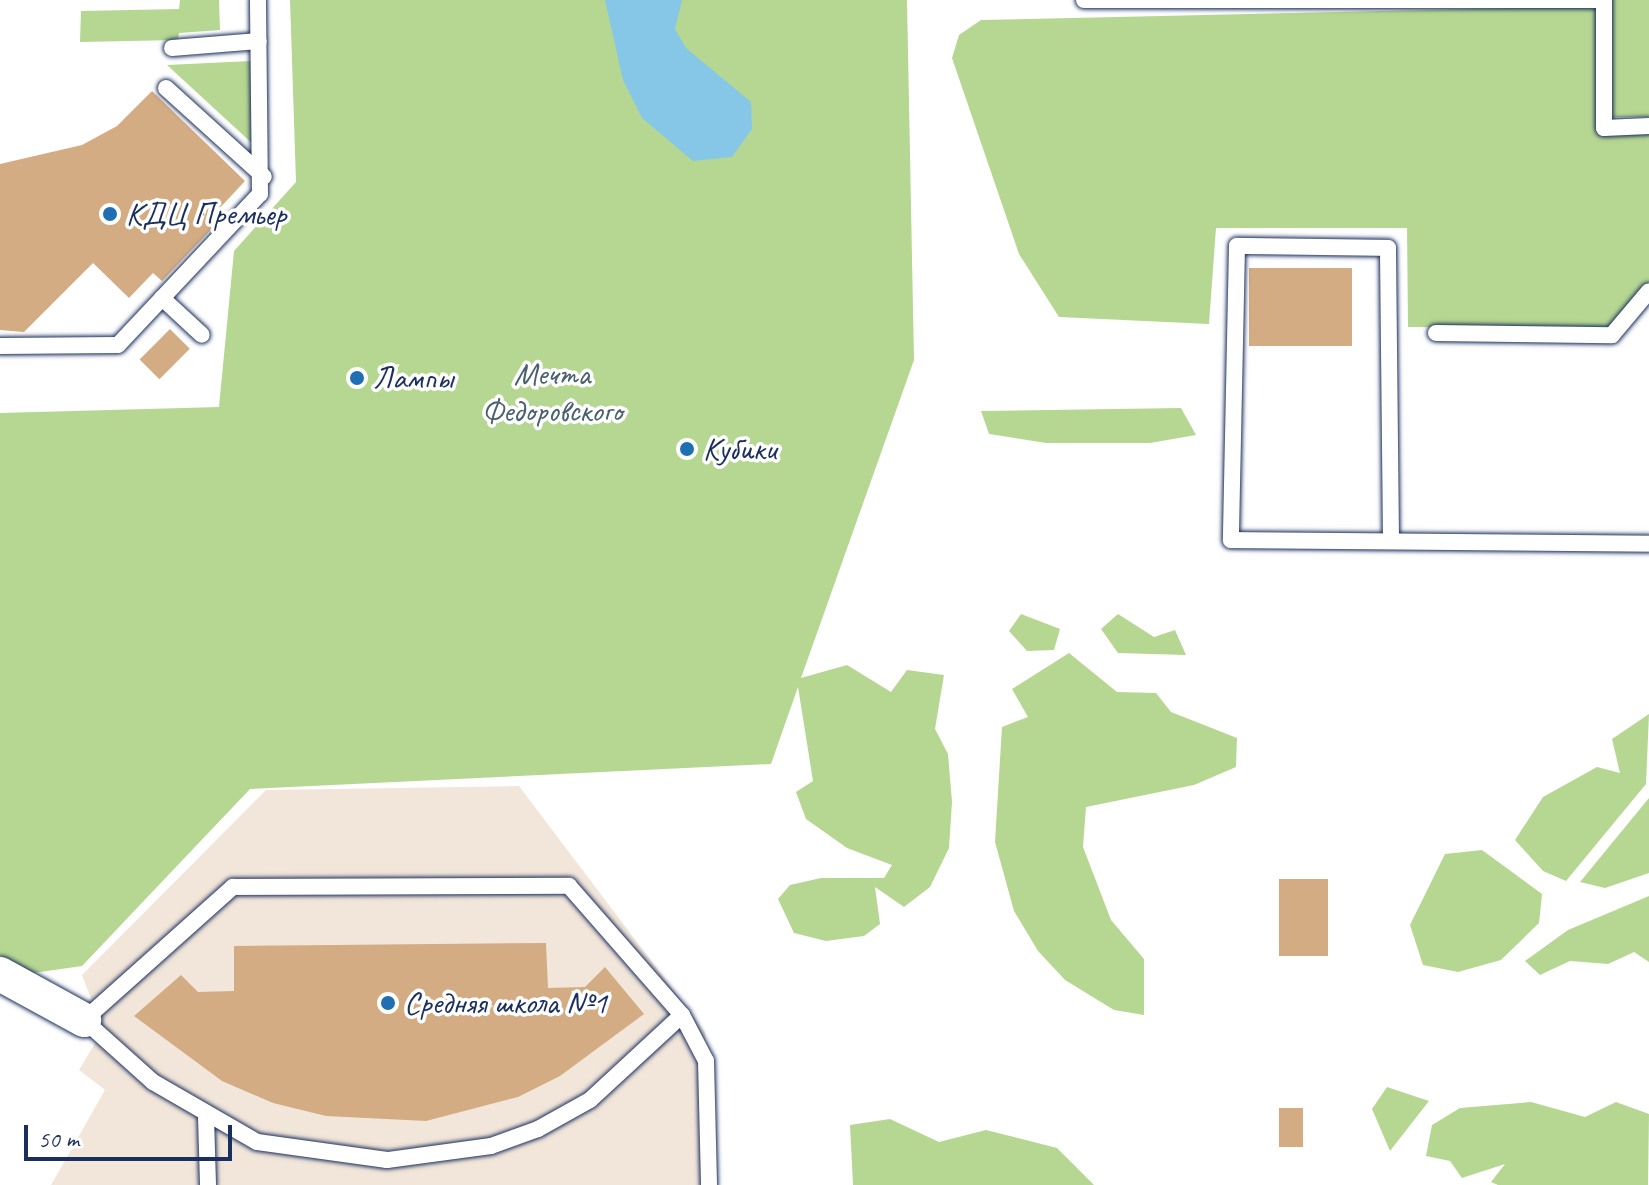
<!DOCTYPE html>
<meta charset="utf-8">
<style>
body{margin:0}
#map{position:relative;width:1649px;height:1185px;overflow:hidden;background:#fff;font-family:Caveat,sans-serif}
div>[style]{position:absolute}
.built>*{inset:0;background:#f2e6da}
.green>*{inset:0;background:#b6d791;transform-origin:0 0}
.water>*{inset:0;background:#86c6e6}
.building>*{inset:0;background:#d3ac84;transform-origin:0 0}
.roads{filter:drop-shadow(0 0 2px #1b2f5e) drop-shadow(0 0 2px #1b2f5e)}
.lane>*{height:16px;margin:-8px;padding:0 8px;transform-origin:8px;border-radius:8px;background:#fff}
.street>*{height:34px;margin:-17px;padding:0 17px;transform-origin:17px;border-radius:17px;background:#fff}
.dots>*{width:22px;height:22px;translate:-50% -50%;box-sizing:border-box;border:4px solid #fff;border-radius:50%}
span{translate:-50% -50%;white-space:nowrap;text-align:center;line-height:1.15;-webkit-text-stroke:7px #fff;paint-order:stroke}
.poi-label{font-size:32px;color:#1b2f5e}
.left{translate:0 -50%;text-align:left}
.park-label{font-size:32px;color:#4a616d}
.scale{position:absolute;left:24px;top:1125px;width:208px;height:36px;box-sizing:border-box;border:4px solid #1b2f5e;border-top:0;padding-left:10px;font-size:24px;line-height:28px;white-space:nowrap;color:#1b2f5e;-webkit-text-stroke:6px #fff;paint-order:stroke}
</style>
<div id="map">
<div class="built">
<i style="clip-path:polygon(519px 786px,705px 1032px,706px 1185px,51px 1185px,105px 1090px,79px 1070px,103px 1030px,82px 975px,266px 790px)"></i>
</div>
<div class="green">
<i style="clip-path:polygon(180px 0,219px 0,220px 30px,179px 33px,178px 40px,80px 42px,81px 11px,179px 9px)"></i>
<i style="clip-path:polygon(290px 0,907px 0,914px 360px,801px 678px,847px 665px,891px 692px,907px 670px,944px 675px,935px 729px,948px 754px,952px 802px,949px 848px,930px 887px,904px 907px,875px 887px,880px 924px,864px 936px,826px 941px,794px 933px,778px 899px,790px 885px,821px 878px,884px 878px,892px 865px,847px 848px,806px 819px,796px 792px,813px 781px,798px 687px,771px 764px,250px 789px,82px 966px,33px 973px,0 955px,0 413px,219px 407px,234px 251px,296px 182px)"></i>
<i style="left:1609px;top:0;width:40px;height:117px"></i>
<i style="clip-path:polygon(1598px 6px,1600px 130px,1649px 129px,1649px 282px,1609px 329px,1408px 327px,1407px 228px,1216px 228px,1209px 324px,1059px 317px,1019px 254px,952px 58px,959px 35px,981px 20px)"></i>
<i style="clip-path:polygon(251px 61px,255px 146px,167px 65px)"></i>
<i style="clip-path:polygon(1181px 408px,1196px 435px,1150px 443px,1046px 443px,989px 434px,981px 411px)"></i>
<i style="clip-path:polygon(1021px 614px,1060px 629px,1054px 650px,1027px 651px,1009px 631px)"></i>
<i style="clip-path:polygon(1118px 614px,1154px 637px,1175px 630px,1186px 655px,1118px 653px,1101px 629px)"></i>
<i style="clip-path:polygon(1069px 653px,1117px 692px,1156px 693px,1171px 712px,1237px 738px,1236px 767px,1194px 785px,1086px 807px,1083px 847px,1111px 920px,1144px 959px,1144px 1015px,1114px 1010px,1065px 980px,1038px 951px,1014px 911px,995px 842px,1002px 727px,1028px 717px,1012px 689px)"></i>
<i style="clip-path:polygon(1649px 714px,1646px 784px,1566px 881px,1543px 871px,1515px 840px,1543px 797px,1597px 767px,1620px 773px,1612px 739px)"></i>
<i style="clip-path:polygon(1649px 798px,1649px 873px,1605px 888px,1580px 882px)"></i>
<i style="clip-path:polygon(1482px 850px,1542px 894px,1539px 923px,1501px 960px,1458px 972px,1423px 965px,1410px 925px,1445px 854px)"></i>
<i style="clip-path:polygon(1649px 896px,1649px 962px,1634px 952px,1608px 964px,1570px 961px,1540px 975px,1525px 961px,1568px 930px)"></i>
<i style="clip-path:polygon(1387px 1087px,1429px 1101px,1390px 1151px,1372px 1109px)"></i>
<i style="clip-path:polygon(1531px 1102px,1585px 1117px,1616px 1102px,1649px 1114px,1648px 1185px,1498px 1185px,1491px 1182px,1505px 1164px,1462px 1178px,1450px 1161px,1426px 1156px,1432px 1125px,1460px 1108px)"></i>
<i style="clip-path:polygon(890px 1119px,939px 1142px,986px 1130px,1057px 1148px,1094px 1185px,853px 1185px,850px 1125px)"></i>
</div>
<div class="water">
<i style="clip-path:polygon(605px 0,682px 0,675px 29px,686px 48px,751px 102px,752px 129px,732px 157px,693px 161px,642px 118px,623px 80px)"></i>
</div>
<div class="building">
<i style="clip-path:polygon(152px 91px,245px 181px,217px 211px,223px 217px,162px 281px,153px 273px,129px 298px,93px 263px,24px 332px,0 330px,0 164px,82px 145px,117px 126px)"></i>
<i style="left:1249px;top:268px;width:103px;height:78px"></i>
<i style="left:170px;top:329px;width:28px;height:43px;rotate:45deg"></i>
<i style="left:1279px;top:879px;width:49px;height:77px"></i>
<i style="clip-path:polygon(546px 943px,548px 988px,585px 987px,605px 967px,644px 1014px,560px 1076px,518px 1097px,426px 1121px,326px 1116px,273px 1103px,222px 1081px,134px 1016px,181px 975px,198px 992px,234px 991px,234px 946px)"></i>
<i style="left:1279px;top:1108px;width:24px;height:39px"></i>
</div>
<div class="roads">
<div class="lane">
<i style="left:1084px;top:0;width:520px"></i>
<i style="left:1604px;top:0;width:128px;rotate:90deg"></i>
<i style="left:1604px;top:128px;width:45px;rotate:-2.5deg"></i>
<i style="left:172px;top:48px;width:87px;rotate:-4.6deg"></i>
<i style="left:166px;top:88px;width:132px;rotate:42.2deg"></i>
<i style="left:162px;top:298px;width:54px;rotate:42.8deg"></i>
<i style="left:1436px;top:333px;width:176px;rotate:0.7deg"></i>
<i style="left:1612px;top:335px;width:57px;rotate:-49.9deg"></i>
<i style="left:0;top:346px;width:118px;rotate:-0.5deg"></i>
<i style="left:118px;top:345px;width:207px;rotate:-46.8deg"></i>
<i style="left:260px;top:194px;width:194px;rotate:-90.6deg"></i>
<i style="left:1391px;top:539px;width:291px;rotate:-90.6deg"></i>
<i style="left:1388px;top:248px;width:151px;rotate:-179.2deg"></i>
<i style="left:1237px;top:246px;width:294px;rotate:91.2deg"></i>
<i style="left:1231px;top:540px;width:418px;rotate:0.5deg"></i>
<i style="left:682px;top:1015px;width:125px;rotate:137.3deg"></i>
<i style="left:590px;top:1100px;width:60px;rotate:150.9deg"></i>
<i style="left:538px;top:1129px;width:50px;rotate:160.1deg"></i>
<i style="left:491px;top:1146px;width:105px;rotate:172.3deg"></i>
<i style="left:387px;top:1160px;width:131px;rotate:-172.1deg"></i>
<i style="left:257px;top:1142px;width:120px;rotate:-150deg"></i>
<i style="left:153px;top:1082px;width:93px;rotate:-138.1deg"></i>
<i style="left:84px;top:1020px;width:200px;rotate:-41.8deg"></i>
<i style="left:233px;top:887px;width:336px;rotate:-0.2deg"></i>
<i style="left:569px;top:886px;width:171px;rotate:48.8deg"></i>
<i style="left:682px;top:1015px;width:52px;rotate:62.4deg"></i>
<i style="left:706px;top:1061px;width:124px;rotate:88.6deg"></i>
<i style="left:206px;top:1117px;width:68px;rotate:88.3deg"></i>
</div>
<div class="street">
<i style="left:0;top:974px;width:96px;rotate:28.7deg"></i>
</div>
</div>
<div class="dots">
<i style="left:110px;top:214px;background:#1f6fb2"></i>
<i style="left:357px;top:378px;background:#1f6fb2"></i>
<i style="left:687px;top:449px;background:#1f6fb2"></i>
<i style="left:388px;top:1003px;background:#1f6fb2"></i>
</div>
<div class="poi-label">
<span class="left" style="left:126px;top:214px">КДЦ Премьер</span>
<span class="left" style="left:373px;top:378px">Лампы</span>
<span class="left" style="left:703px;top:449px">Кубики</span>
<span class="left" style="left:404px;top:1003px">Средняя школа №1</span>
</div>
<div class="park-label">
<span style="left:552px;top:393px">Мечта<br>Федоровского</span>
</div>
<div class="scale">50 m</div>
</div>
